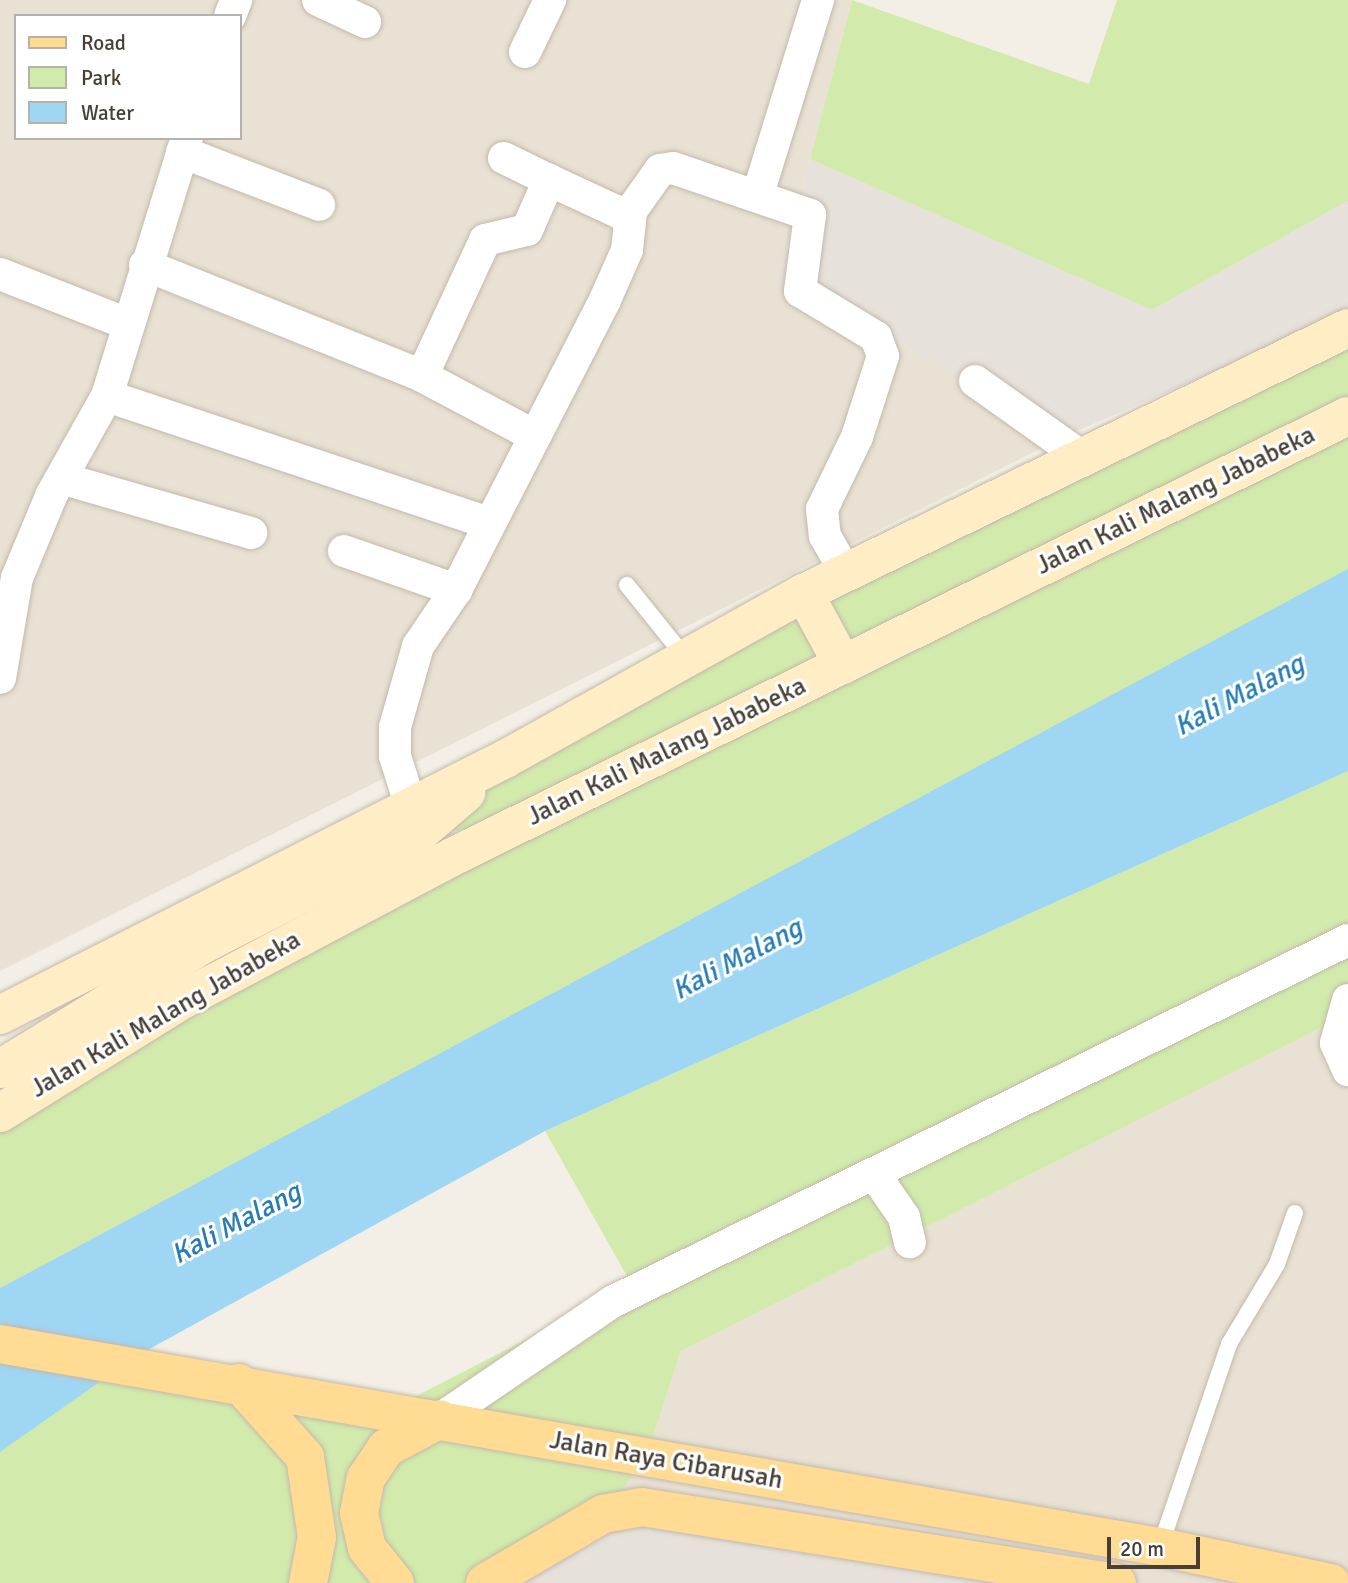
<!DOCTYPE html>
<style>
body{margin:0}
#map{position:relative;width:1348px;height:1583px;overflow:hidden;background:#f4efe6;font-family:Signika,sans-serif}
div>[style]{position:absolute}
.residential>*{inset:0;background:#e8e1d4}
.industrial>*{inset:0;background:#e6e1db}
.green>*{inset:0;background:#d2ebac}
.water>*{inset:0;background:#9fd6f4}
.roads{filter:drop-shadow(0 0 2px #c3b9ab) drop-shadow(0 0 2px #c3b9ab)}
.service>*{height:16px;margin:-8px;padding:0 8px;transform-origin:8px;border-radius:8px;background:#fff}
.minor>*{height:32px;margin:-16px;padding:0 16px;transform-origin:16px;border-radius:16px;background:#fff}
.secondary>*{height:38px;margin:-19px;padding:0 19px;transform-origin:19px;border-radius:19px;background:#ffeec5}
.primary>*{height:38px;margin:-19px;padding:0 19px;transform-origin:19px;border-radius:19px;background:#ffdb94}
span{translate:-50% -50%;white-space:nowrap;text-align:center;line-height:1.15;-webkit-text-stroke:6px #fff;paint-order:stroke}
.street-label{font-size:26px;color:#473f35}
.water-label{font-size:28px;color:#277db2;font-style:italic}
.legend{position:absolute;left:14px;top:14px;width:228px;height:126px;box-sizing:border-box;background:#fff;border:2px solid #b5b2ae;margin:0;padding:9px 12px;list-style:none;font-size:21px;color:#473f35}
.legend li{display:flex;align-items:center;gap:14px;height:35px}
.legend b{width:35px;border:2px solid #b5b2ae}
.scale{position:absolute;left:1107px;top:1537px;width:93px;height:32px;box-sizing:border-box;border:4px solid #473f35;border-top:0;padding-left:9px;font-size:21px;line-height:24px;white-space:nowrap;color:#473f35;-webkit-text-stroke:5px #fff;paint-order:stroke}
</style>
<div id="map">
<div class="residential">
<i style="clip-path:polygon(evenodd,0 0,852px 0,778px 280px,1070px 434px,0 971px,0 0,16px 16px,240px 16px,240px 138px,16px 138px,16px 16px)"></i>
<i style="clip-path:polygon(1348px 1014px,1348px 1583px,994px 1583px,705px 1521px,566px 1544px,646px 1458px,681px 1351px)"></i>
</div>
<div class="industrial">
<i style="clip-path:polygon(810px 159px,1152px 310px,1348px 201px,1348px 314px,1070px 434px,778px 280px)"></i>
<i style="clip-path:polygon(705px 1521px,994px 1583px,500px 1583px,566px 1544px)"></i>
</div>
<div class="green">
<i style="clip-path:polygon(852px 0,1089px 84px,1117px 0,1348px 0,1348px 201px,1152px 310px,810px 159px)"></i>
<i style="clip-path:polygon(1348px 328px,1348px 571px,0 1288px,0 1113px,521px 823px,417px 835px,507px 758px)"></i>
<i style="clip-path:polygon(1348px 771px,1348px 1014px,681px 1351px,646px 1458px,603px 1514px,485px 1583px,0 1583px,0 1342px,389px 1410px,632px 1285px,545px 1131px)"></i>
</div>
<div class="water">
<i style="clip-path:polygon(1348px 569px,1348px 771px,545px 1131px,135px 1357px,0 1452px,0 1288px)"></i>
</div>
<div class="roads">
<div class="service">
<i style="left:627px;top:585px;width:91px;rotate:51.2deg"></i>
<i style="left:1160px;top:1547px;width:214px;rotate:-71.2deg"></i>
<i style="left:1229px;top:1344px;width:93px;rotate:-59deg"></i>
<i style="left:1277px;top:1264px;width:54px;rotate:-70.6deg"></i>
</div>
<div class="minor">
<i style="left:318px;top:0;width:52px;rotate:25.1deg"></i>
<i style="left:230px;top:16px;width:17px;rotate:-69deg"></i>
<i style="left:525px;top:52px;width:58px;rotate:-64.3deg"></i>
<i style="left:182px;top:152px;width:147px;rotate:21.1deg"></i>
<i style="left:504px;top:158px;width:50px;rotate:26.1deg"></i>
<i style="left:758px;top:194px;width:203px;rotate:-72.8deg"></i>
<i style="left:145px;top:265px;width:298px;rotate:21.8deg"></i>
<i style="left:422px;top:376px;width:126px;rotate:28deg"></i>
<i style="left:0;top:274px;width:135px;rotate:21.3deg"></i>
<i style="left:422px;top:376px;width:150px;rotate:-65.1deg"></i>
<i style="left:485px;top:240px;width:43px;rotate:-13.4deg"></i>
<i style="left:527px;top:230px;width:55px;rotate:-66.3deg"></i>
<i style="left:549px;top:180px;width:76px;rotate:24.9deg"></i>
<i style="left:618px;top:212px;width:13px;rotate:-4deg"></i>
<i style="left:631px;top:211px;width:50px;rotate:-54.7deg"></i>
<i style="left:660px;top:170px;width:13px;rotate:-9deg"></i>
<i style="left:673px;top:168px;width:145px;rotate:18.9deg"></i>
<i style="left:810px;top:215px;width:77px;rotate:97.5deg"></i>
<i style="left:800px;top:291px;width:89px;rotate:31.2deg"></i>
<i style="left:876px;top:337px;width:20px;rotate:70deg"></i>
<i style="left:883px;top:356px;width:85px;rotate:107.8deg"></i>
<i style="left:857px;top:437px;width:80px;rotate:115.9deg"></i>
<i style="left:822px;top:509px;width:27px;rotate:84deg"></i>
<i style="left:825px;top:536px;width:43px;rotate:60.4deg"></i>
<i style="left:975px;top:381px;width:128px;rotate:35.4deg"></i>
<i style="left:107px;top:396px;width:399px;rotate:18.4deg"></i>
<i style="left:64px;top:479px;width:195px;rotate:16.1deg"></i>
<i style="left:344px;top:551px;width:119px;rotate:19.2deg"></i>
<i style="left:0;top:678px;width:101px;rotate:-80.4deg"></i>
<i style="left:17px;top:578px;width:91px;rotate:-67.4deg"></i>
<i style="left:52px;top:494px;width:112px;rotate:-60.7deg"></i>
<i style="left:107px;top:396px;width:270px;rotate:-72.8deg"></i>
<i style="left:410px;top:804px;width:50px;rotate:-107.4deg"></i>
<i style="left:395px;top:756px;width:29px;rotate:-90deg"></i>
<i style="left:395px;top:727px;width:84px;rotate:-74.1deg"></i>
<i style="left:418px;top:646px;width:68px;rotate:-55.8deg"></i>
<i style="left:456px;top:590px;width:324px;rotate:-62.8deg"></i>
<i style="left:604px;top:302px;width:57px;rotate:-66.1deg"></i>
<i style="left:627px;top:250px;width:39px;rotate:-84deg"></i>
<i style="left:1348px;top:1000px;width:45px;rotate:105.6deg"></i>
<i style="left:1336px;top:1043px;width:30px;rotate:66deg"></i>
<i style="left:875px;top:1175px;width:51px;rotate:55.4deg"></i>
<i style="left:904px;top:1217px;width:26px;rotate:77deg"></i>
<i style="left:440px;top:1419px;width:208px;rotate:-34.2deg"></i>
<i style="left:612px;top:1302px;width:820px;rotate:-26.19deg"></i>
</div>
<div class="secondary">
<i style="left:804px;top:593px;width:82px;rotate:61.6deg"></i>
<i style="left:0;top:1015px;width:568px;rotate:-26.88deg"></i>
<i style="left:507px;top:758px;width:340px;rotate:-29.1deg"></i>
<i style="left:804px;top:593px;width:605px;rotate:-25.97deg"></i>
<i style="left:0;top:1069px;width:239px;rotate:-31.5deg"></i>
<i style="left:204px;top:944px;width:239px;rotate:-27.1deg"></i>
<i style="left:417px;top:835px;width:65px;rotate:-40.6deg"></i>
<i style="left:0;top:1113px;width:216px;rotate:-31.8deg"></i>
<i style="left:184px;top:999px;width:306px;rotate:-27.9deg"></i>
<i style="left:454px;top:856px;width:996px;rotate:-26.21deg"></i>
</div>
<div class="primary">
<i style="left:0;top:1344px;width:1178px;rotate:9.93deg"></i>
<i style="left:1160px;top:1547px;width:175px;rotate:11.9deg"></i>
<i style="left:239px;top:1383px;width:99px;rotate:48.3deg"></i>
<i style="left:305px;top:1457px;width:81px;rotate:81.5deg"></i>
<i style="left:317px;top:1537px;width:47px;rotate:101.1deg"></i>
<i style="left:395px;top:1583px;width:45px;rotate:-128.7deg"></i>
<i style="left:367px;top:1548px;width:36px;rotate:-103deg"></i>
<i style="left:359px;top:1513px;width:36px;rotate:-79deg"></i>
<i style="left:366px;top:1478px;width:36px;rotate:-56deg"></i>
<i style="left:386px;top:1448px;width:61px;rotate:-28.2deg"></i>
<i style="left:485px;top:1583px;width:137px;rotate:-30.3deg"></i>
<i style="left:603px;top:1514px;width:40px;rotate:-10deg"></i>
<i style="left:642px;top:1507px;width:481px;rotate:9.1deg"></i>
</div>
</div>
<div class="street-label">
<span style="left:1176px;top:501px;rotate:-26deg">Jalan Kali Malang Jababeka</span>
<span style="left:667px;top:752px;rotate:-26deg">Jalan Kali Malang Jababeka</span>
<span style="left:166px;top:1015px;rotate:-30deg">Jalan Kali Malang Jababeka</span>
<span style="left:666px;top:1461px;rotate:10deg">Jalan Raya Cibarusah</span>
</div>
<div class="water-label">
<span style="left:1239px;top:695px;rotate:-28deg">Kali Malang</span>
<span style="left:737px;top:959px;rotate:-28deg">Kali Malang</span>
<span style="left:236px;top:1223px;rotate:-28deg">Kali Malang</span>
</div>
<ul class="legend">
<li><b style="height:9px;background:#ffdb94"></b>Road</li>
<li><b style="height:19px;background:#d2ebac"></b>Park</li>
<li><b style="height:19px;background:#9fd6f4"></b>Water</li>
</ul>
<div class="scale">20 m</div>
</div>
